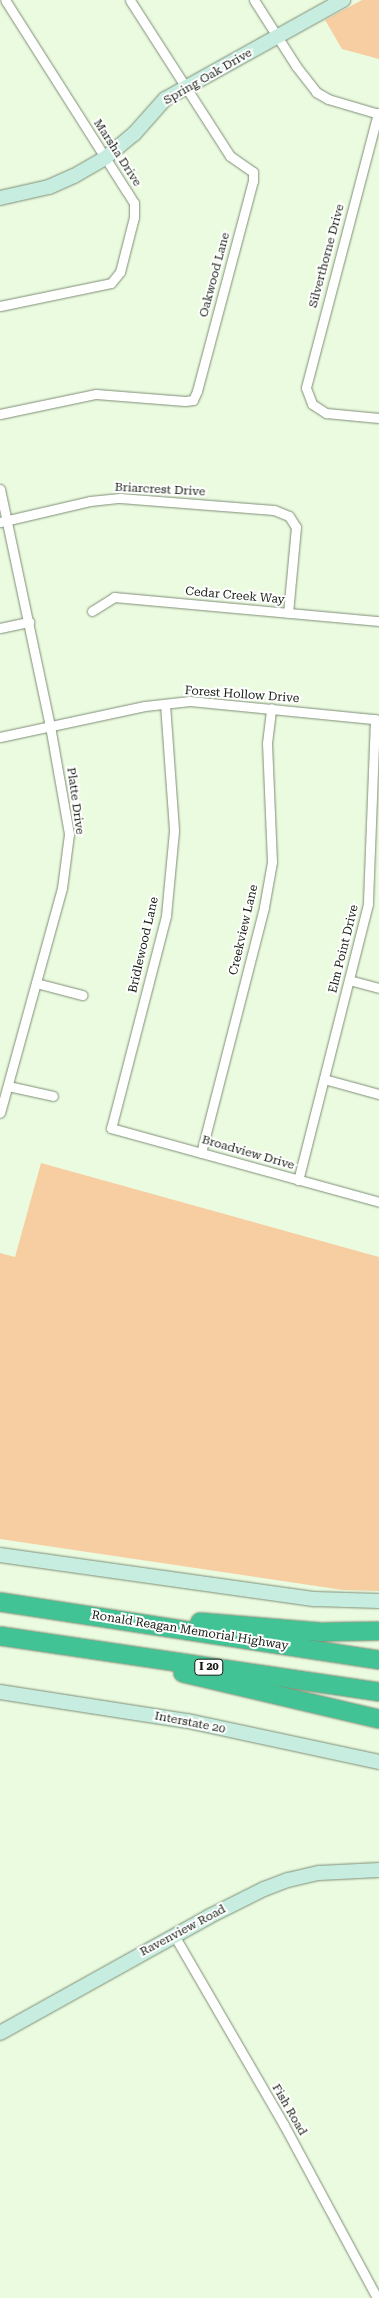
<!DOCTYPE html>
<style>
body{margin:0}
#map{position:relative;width:379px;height:2298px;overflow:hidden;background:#ebfbe0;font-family:"Roboto Serif",serif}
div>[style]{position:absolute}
.green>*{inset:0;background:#f7cea2}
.roads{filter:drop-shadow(0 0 1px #7f8e76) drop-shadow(0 0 1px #7f8e76)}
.street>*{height:9px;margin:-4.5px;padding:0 4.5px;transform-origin:4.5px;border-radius:4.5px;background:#fff}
.secondary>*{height:14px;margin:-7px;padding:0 7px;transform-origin:7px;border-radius:7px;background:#c6ede0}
.highway>*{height:18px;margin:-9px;padding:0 9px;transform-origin:9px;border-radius:9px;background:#41c396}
span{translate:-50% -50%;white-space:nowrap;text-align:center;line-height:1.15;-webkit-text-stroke:4px #fff;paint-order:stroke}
.shield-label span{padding:1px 4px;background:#fff;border:1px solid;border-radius:4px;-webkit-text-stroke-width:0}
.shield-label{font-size:11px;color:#151b12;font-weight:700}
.street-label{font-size:12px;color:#151b12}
</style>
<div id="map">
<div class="green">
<i style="clip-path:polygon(362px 0,379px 0,379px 59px,342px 49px,325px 20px)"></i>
<i style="clip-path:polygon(41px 1163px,379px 1257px,379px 1591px,343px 1590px,0 1539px,0 1253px,15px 1257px)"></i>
</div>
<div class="roads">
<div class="street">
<i style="left:254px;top:0;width:78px;rotate:57.5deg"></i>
<i style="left:296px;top:66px;width:33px;rotate:52deg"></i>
<i style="left:316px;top:92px;width:14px;rotate:30deg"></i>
<i style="left:328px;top:99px;width:53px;rotate:16.4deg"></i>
<i style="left:378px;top:113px;width:284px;rotate:104.7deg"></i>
<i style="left:306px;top:388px;width:17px;rotate:69deg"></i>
<i style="left:312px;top:404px;width:17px;rotate:33deg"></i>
<i style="left:326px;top:413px;width:53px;rotate:5.4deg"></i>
<i style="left:0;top:306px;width:113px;rotate:-11.7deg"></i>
<i style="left:111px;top:283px;width:14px;rotate:-51deg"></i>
<i style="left:120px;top:272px;width:57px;rotate:-75.7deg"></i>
<i style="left:134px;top:217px;width:14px;rotate:-90deg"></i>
<i style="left:134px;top:203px;width:13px;rotate:-122deg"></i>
<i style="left:127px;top:192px;width:227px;rotate:-122.4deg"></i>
<i style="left:0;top:414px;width:98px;rotate:-11.8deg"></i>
<i style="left:96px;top:394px;width:89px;rotate:4.5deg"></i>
<i style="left:185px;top:401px;width:8px;rotate:-7deg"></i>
<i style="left:193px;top:400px;width:10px;rotate:-66deg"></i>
<i style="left:197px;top:391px;width:217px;rotate:-75.1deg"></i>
<i style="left:253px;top:181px;width:9px;rotate:-90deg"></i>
<i style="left:253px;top:172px;width:28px;rotate:-145deg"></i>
<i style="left:230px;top:156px;width:185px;rotate:-122.7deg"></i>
<i style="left:0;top:489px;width:242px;rotate:78.1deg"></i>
<i style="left:50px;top:726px;width:110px;rotate:80deg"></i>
<i style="left:69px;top:834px;width:54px;rotate:97.4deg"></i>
<i style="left:62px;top:888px;width:233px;rotate:105.4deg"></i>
<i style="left:0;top:522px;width:92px;rotate:-13.1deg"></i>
<i style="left:90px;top:501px;width:30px;rotate:-6deg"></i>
<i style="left:120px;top:498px;width:154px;rotate:4.5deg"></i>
<i style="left:274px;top:510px;width:16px;rotate:22deg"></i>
<i style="left:289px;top:516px;width:13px;rotate:58deg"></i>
<i style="left:296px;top:527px;width:86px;rotate:95.3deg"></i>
<i style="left:92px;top:611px;width:26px;rotate:-32deg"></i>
<i style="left:114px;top:597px;width:266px;rotate:5.2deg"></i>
<i style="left:0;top:628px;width:30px;rotate:-12deg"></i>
<i style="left:165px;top:704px;width:127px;rotate:85.9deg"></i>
<i style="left:174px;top:831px;width:85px;rotate:95.4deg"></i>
<i style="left:166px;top:916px;width:219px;rotate:104.5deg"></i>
<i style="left:111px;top:1128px;width:278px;rotate:15.4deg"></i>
<i style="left:0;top:737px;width:148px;rotate:-12.1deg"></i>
<i style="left:145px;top:706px;width:45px;rotate:-6.3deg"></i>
<i style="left:190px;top:701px;width:186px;rotate:5.6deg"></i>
<i style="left:375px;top:719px;width:185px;rotate:92.2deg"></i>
<i style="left:368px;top:904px;width:285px;rotate:104.2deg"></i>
<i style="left:349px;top:980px;width:31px;rotate:15deg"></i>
<i style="left:36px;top:983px;width:48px;rotate:14.6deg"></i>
<i style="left:324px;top:1079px;width:57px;rotate:15.3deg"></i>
<i style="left:8px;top:1086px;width:46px;rotate:12.5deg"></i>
<i style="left:201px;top:1153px;width:254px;rotate:-75.6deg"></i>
<i style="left:264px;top:907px;width:46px;rotate:-79.9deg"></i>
<i style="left:272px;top:862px;width:119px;rotate:-92.4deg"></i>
<i style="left:267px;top:743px;width:35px;rotate:-83deg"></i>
<i style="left:175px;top:1937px;width:217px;rotate:59.9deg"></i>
<i style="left:284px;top:2125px;width:196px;rotate:61.7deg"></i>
</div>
<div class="secondary">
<i style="left:0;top:198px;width:50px;rotate:-12.7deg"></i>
<i style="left:49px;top:187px;width:27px;rotate:-24deg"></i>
<i style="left:74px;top:176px;width:36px;rotate:-30deg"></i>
<i style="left:105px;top:158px;width:38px;rotate:-40deg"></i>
<i style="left:134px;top:134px;width:47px;rotate:-48.5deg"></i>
<i style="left:165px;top:99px;width:204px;rotate:-29.1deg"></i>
<i style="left:0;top:1555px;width:318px;rotate:8deg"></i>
<i style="left:315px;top:1599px;width:64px;rotate:1.8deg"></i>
<i style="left:0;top:1692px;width:190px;rotate:8.8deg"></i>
<i style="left:188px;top:1721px;width:195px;rotate:12.1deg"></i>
<i style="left:0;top:2033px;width:238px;rotate:-29.1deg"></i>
<i style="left:208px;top:1917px;width:63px;rotate:-26.6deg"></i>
<i style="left:264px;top:1889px;width:26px;rotate:-21deg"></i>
<i style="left:288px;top:1880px;width:32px;rotate:-13deg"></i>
<i style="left:319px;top:1873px;width:60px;rotate:-2.9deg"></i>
</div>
<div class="highway">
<i style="left:0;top:1602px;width:383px;rotate:8.7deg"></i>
<i style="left:200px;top:1622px;width:121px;rotate:4.7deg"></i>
<i style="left:321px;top:1632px;width:58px;rotate:-1deg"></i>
<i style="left:0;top:1636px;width:383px;rotate:8.4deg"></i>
<i style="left:183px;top:1673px;width:201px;rotate:13.2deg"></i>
</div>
</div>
<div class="shield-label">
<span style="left:209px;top:1667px">I 20</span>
</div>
<div class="street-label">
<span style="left:208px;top:77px;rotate:-30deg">Spring Oak Drive</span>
<span style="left:117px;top:153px;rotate:57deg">Marsha Drive</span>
<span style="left:327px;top:256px;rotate:-75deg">Silverthorne Drive</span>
<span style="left:215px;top:275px;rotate:-75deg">Oakwood Lane</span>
<span style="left:160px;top:490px;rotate:3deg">Briarcrest Drive</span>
<span style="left:235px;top:596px;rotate:5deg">Cedar Creek Way</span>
<span style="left:242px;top:695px;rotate:4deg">Forest Hollow Drive</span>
<span style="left:75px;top:801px;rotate:82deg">Platte Drive</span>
<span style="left:244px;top:930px;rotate:-77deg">Creekview Lane</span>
<span style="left:144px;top:945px;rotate:-77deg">Bridlewood Lane</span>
<span style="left:344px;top:949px;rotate:-76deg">Elm Point Drive</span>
<span style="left:248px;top:1153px;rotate:16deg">Broadview Drive</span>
<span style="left:190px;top:1631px;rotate:9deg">Ronald Reagan Memorial Highway</span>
<span style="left:190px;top:1723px;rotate:11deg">Interstate 20</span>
<span style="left:183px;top:1931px;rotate:-28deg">Ravenview Road</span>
<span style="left:289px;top:2110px;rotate:60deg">Fish Road</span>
</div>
</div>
